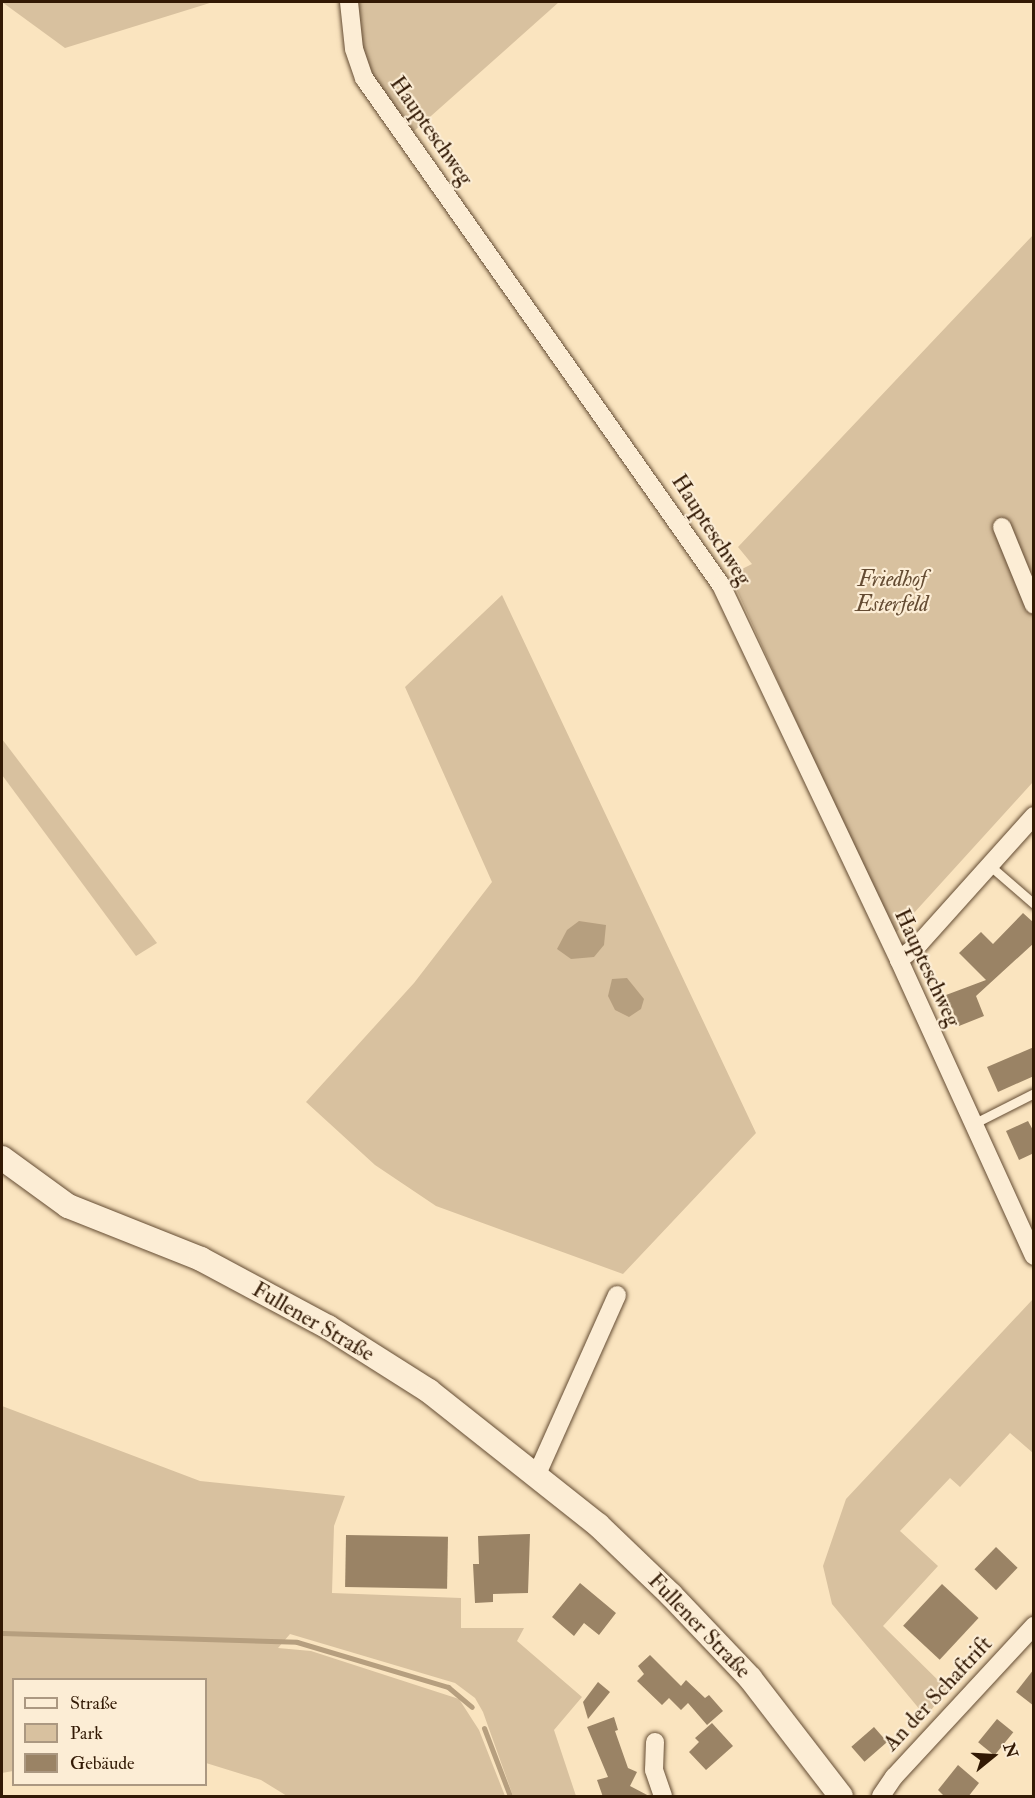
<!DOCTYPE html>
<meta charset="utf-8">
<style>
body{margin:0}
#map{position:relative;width:1035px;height:1798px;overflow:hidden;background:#fae4bf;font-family:"IM FELL Double Pica",serif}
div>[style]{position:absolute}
.green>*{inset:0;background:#d8c19f}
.water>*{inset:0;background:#b69f7f}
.stream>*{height:5px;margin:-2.5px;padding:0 2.5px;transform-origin:2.5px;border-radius:2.5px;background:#b69f7f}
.building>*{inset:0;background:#9a8365;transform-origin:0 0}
.roads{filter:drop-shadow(0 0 2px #644c33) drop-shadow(0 0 2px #644c33)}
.lane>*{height:9px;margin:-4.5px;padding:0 4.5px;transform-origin:4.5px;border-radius:4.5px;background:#fcedd5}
.street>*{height:18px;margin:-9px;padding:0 9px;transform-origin:9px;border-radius:9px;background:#fcedd5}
.secondary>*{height:24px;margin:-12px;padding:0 12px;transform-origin:12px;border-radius:12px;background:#fcedd5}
span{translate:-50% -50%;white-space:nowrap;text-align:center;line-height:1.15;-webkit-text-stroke:4.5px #fcedd5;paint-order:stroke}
.street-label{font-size:22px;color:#321904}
.park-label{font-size:22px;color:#644b32;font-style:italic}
.frame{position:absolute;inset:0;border:3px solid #321904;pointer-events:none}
.legend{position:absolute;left:12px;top:1678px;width:195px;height:108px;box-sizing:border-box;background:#fcedd5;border:2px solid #ab9881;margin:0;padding:8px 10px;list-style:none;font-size:18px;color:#321904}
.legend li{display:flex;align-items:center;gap:12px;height:30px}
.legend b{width:30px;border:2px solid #ab9881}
.north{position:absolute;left:963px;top:1726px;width:60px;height:60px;-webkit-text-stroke:4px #fcedd5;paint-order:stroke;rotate:72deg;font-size:16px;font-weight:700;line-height:24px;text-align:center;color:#321904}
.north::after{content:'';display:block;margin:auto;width:21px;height:27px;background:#321904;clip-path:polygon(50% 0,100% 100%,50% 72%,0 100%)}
</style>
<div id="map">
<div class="green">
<i style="clip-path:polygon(2px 2px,213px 2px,65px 48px)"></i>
<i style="clip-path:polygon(358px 2px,559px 2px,413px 132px,373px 76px,360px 47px)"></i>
<i style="clip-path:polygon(1033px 235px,1033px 782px,893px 936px,730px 575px,752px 564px,738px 547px)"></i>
<i style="clip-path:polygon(502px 595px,756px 1133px,623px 1274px,436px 1206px,375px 1165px,306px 1102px,414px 983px,492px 882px,405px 687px)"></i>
<i style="clip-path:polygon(2px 739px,157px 943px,136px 956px,2px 775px)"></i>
<i style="clip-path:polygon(1033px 1299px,1033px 1453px,1010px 1433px,960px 1487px,950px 1478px,900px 1531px,938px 1566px,883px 1626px,947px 1689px,926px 1717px,832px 1604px,823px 1566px,846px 1499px)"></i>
<i style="clip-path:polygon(2px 1406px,200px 1481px,345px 1496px,334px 1526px,332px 1593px,461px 1598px,461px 1628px,524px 1628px,517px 1641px,582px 1697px,554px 1730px,576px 1796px,513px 1796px,483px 1712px,475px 1698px,455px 1683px,290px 1634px,278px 1648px,311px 1651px,459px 1699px,479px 1730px,505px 1796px,287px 1796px,261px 1780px,206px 1763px,206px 1680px,14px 1680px,13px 1771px,2px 1773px)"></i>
</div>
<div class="water">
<i style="clip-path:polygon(579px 921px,606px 925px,604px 945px,594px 957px,571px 959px,557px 949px,567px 930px)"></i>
<i style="clip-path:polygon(627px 978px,644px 999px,641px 1009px,629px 1017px,615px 1010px,608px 996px,612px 979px)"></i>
</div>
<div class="stream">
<i style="left:2px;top:1633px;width:295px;rotate:1.7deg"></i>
<i style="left:297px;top:1642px;width:158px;rotate:16.6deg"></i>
<i style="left:448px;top:1687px;width:31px;rotate:40deg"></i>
<i style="left:484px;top:1728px;width:73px;rotate:69.1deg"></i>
</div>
<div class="building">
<i style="clip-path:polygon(1023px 913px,1034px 923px,1034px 943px,976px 996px,984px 1016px,959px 1026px,946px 995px,986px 980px,959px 953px,981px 932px,993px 944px)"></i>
<i style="clip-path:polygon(1034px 1047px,1034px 1076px,998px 1092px,987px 1067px)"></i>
<i style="clip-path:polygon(1028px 1121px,1034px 1132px,1034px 1153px,1019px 1160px,1006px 1131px)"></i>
<i style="clip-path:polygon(530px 1534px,528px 1593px,493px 1594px,493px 1602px,475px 1603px,473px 1564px,479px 1564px,478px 1536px)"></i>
<i style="left:346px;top:1535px;width:102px;height:52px;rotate:1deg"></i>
<i style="left:996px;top:1547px;width:30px;height:31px;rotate:44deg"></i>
<i style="clip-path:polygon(580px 1583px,616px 1613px,599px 1635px,584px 1623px,574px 1636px,552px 1617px)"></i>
<i style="left:942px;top:1584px;width:50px;height:57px;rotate:43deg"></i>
<i style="clip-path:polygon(650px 1655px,681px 1686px,686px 1680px,705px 1698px,709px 1695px,723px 1711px,707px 1725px,688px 1703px,681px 1710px,669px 1698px,662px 1705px,637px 1681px,644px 1674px,638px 1666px)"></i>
<i style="clip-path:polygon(1034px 1669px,1034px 1706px,1016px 1692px)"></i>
<i style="clip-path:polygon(598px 1682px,610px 1692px,588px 1719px,583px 1702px)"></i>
<i style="clip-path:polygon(614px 1717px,618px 1730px,615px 1731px,628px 1768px,637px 1772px,630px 1786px,651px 1797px,603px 1797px,597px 1780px,608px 1777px,587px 1727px)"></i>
<i style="left:997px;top:1719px;width:21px;height:30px;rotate:39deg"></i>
<i style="clip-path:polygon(712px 1723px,733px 1746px,706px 1770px,689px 1752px,699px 1742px,695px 1738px)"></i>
<i style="left:874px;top:1727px;width:20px;height:30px;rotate:49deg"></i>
<i style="clip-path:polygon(958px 1765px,979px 1783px,968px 1797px,945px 1797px,938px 1790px)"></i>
</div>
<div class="roads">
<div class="lane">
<i style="left:988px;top:864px;width:61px;rotate:41deg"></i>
<i style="left:973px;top:1124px;width:68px;rotate:-26.9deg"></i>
</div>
<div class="street">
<i style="left:349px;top:2px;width:47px;rotate:83.9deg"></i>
<i style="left:354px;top:49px;width:31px;rotate:71deg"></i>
<i style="left:364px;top:78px;width:620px;rotate:54.85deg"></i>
<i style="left:721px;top:585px;width:415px;rotate:64.6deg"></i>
<i style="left:899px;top:960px;width:325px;rotate:65.5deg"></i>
<i style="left:1002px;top:527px;width:84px;rotate:67.7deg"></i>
<i style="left:899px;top:960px;width:26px;rotate:-39deg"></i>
<i style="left:919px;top:944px;width:172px;rotate:-48.1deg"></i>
<i style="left:537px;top:1474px;width:196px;rotate:-65.9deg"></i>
<i style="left:655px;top:1742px;width:28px;rotate:92deg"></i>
<i style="left:654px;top:1770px;width:28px;rotate:71deg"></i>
<i style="left:881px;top:1796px;width:23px;rotate:-56deg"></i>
<i style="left:894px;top:1777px;width:206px;rotate:-47.2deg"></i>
</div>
<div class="secondary">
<i style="left:2px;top:1158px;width:82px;rotate:36deg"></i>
<i style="left:68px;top:1206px;width:143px;rotate:21.7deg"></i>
<i style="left:201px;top:1259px;width:144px;rotate:28.2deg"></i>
<i style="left:328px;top:1327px;width:120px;rotate:32.4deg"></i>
<i style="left:429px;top:1391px;width:216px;rotate:38.4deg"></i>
<i style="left:598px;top:1525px;width:101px;rotate:43.8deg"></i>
<i style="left:671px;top:1595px;width:115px;rotate:46.4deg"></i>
<i style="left:750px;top:1678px;width:149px;rotate:52.4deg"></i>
</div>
</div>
<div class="street-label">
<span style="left:431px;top:131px;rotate:55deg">Haupteschweg</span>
<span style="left:711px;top:530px;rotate:57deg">Haupteschweg</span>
<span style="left:927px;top:968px;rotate:65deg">Haupteschweg</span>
<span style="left:313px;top:1322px;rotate:30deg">Fullener Straße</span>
<span style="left:699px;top:1626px;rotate:46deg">Fullener Straße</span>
<span style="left:938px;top:1694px;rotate:-47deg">An der Schaftrift</span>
</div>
<div class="park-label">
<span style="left:892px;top:592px">Friedhof<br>Esterfeld</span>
</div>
<div class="frame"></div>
<ul class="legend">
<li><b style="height:8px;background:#fcedd5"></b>Straße</li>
<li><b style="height:16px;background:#d8c19f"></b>Park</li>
<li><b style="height:16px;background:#9a8365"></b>Gebäude</li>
</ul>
<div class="north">N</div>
</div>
